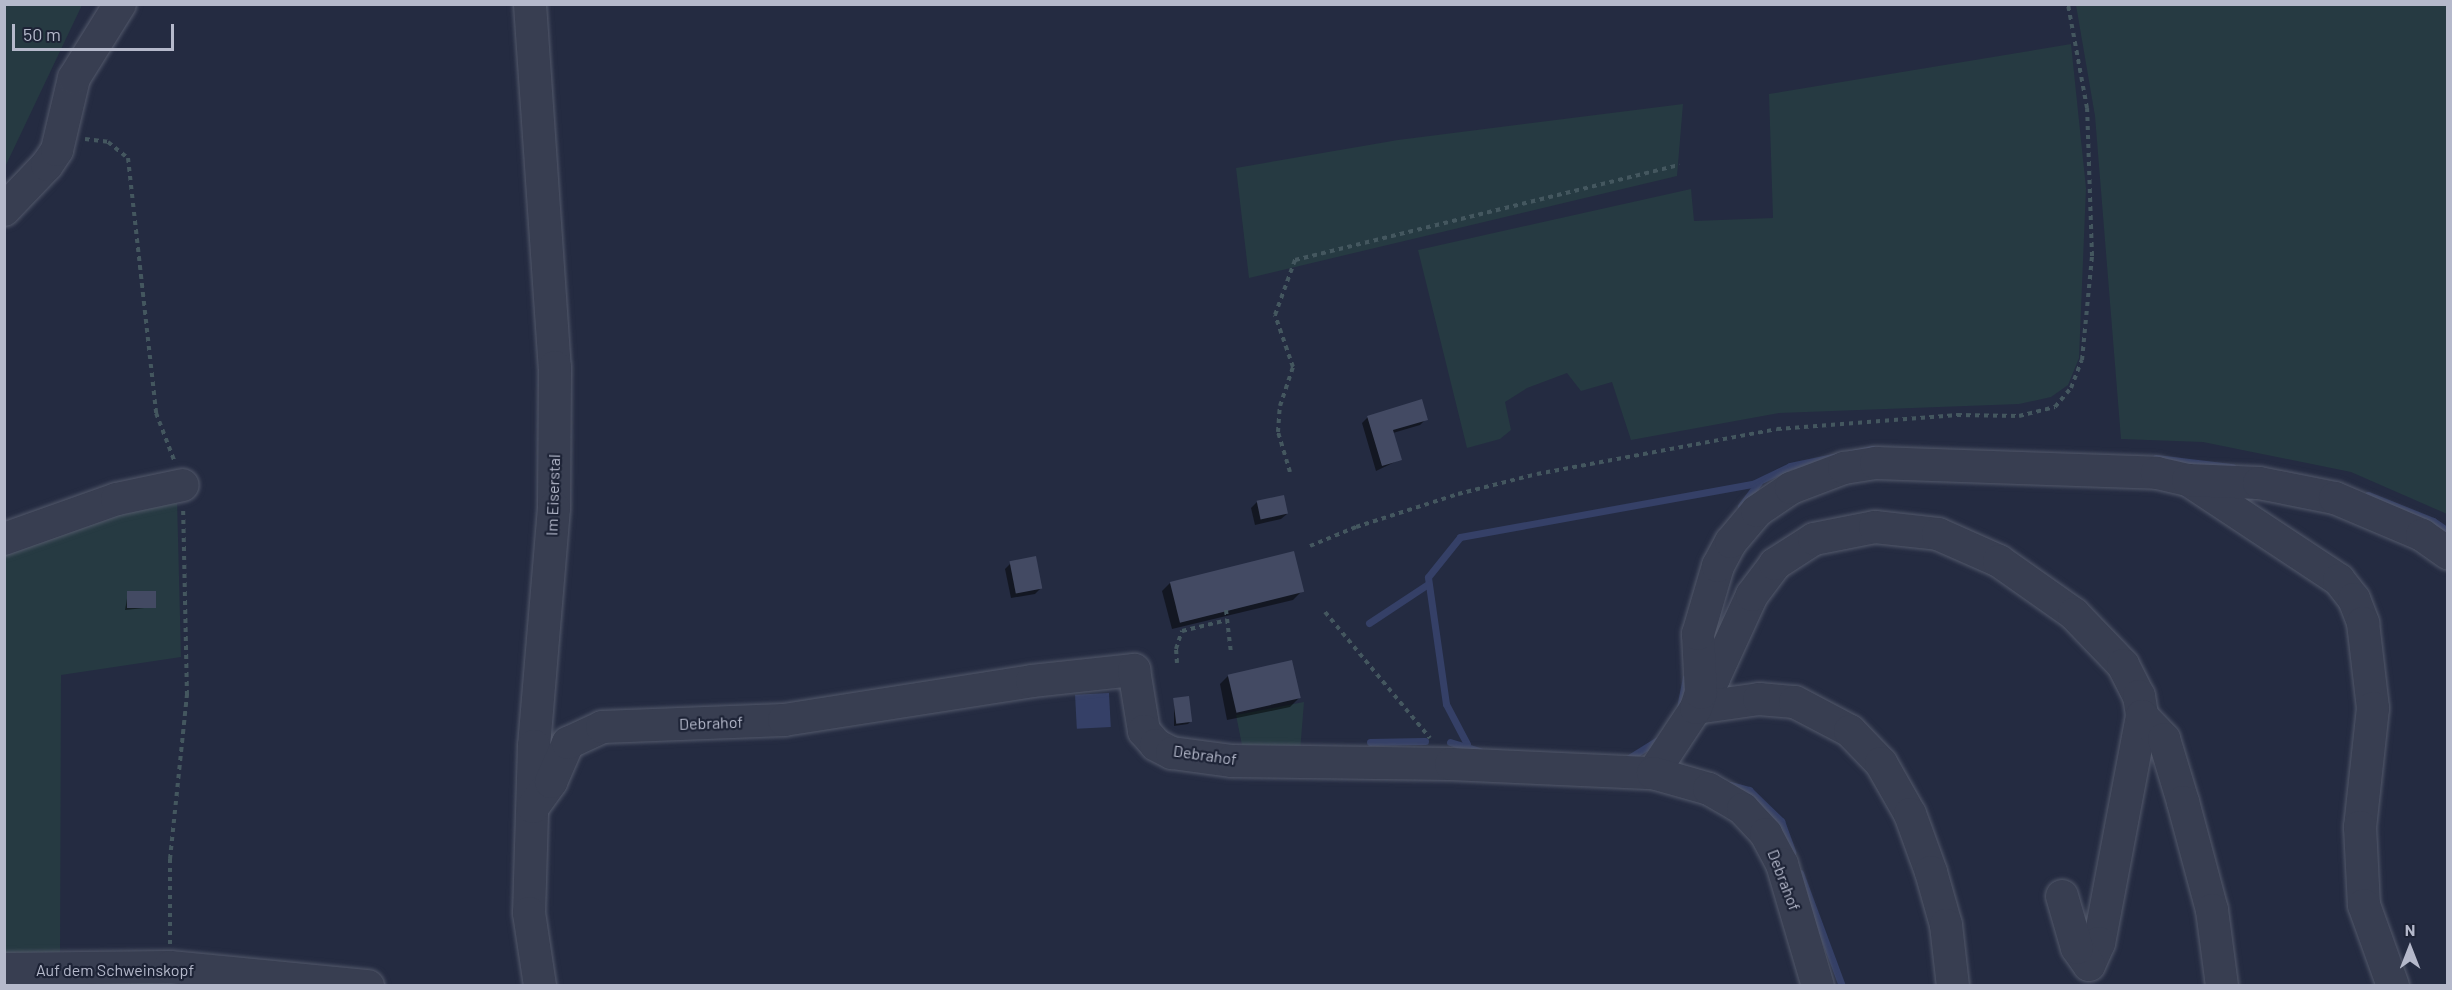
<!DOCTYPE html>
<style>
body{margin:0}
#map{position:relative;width:2452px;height:990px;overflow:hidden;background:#242b41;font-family:Barlow,sans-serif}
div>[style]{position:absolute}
.green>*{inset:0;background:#263a42}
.water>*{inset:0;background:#354067;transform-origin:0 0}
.shadow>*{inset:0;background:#0007}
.stream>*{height:7px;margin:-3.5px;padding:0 3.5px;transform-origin:3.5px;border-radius:3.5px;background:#354067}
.building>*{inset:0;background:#434a63;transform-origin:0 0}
.path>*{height:4px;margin-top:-2px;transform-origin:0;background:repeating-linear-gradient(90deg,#44575f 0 4.5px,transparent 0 9px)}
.roads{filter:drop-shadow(0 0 2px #53596b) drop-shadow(0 0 2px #53596b)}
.minor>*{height:32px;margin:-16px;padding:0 16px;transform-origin:16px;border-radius:16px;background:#383e51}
span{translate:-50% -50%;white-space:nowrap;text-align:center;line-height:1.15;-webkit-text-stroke:4.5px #1d2336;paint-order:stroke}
.street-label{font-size:16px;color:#b5b9cb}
.frame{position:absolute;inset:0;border:6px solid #b5b9cb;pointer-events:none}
.north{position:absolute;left:2380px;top:918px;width:60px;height:60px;-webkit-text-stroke:4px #1d2336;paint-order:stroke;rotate:0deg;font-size:16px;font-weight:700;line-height:24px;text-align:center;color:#b5b9cb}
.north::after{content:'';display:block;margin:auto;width:21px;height:27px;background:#b5b9cb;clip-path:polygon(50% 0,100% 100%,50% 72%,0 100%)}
.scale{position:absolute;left:12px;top:24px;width:162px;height:27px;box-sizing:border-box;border:3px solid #b5b9cb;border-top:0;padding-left:8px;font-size:18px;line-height:21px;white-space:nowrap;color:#b5b9cb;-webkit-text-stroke:4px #1d2336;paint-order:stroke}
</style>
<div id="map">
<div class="green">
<i style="clip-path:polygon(5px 4px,82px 5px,5px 167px,4px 5px)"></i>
<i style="clip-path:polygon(2076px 5px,2447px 5px,2447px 514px,2351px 472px,2203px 442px,2121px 439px,2095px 116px)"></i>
<i style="clip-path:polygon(2071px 44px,2086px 188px,2079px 358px,2068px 385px,2051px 397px,2019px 404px,1779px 413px,1631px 440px,1612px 382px,1581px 391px,1567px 373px,1527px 388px,1505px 402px,1511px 430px,1500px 439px,1467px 448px,1418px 250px,1691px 189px,1694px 221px,1773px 218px,1769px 94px)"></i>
<i style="clip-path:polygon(1683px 104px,1677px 176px,1249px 278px,1236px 168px,1398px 140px)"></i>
<i style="clip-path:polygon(177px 498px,181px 657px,61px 675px,60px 973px,153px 978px,153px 985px,5px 985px,4px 548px)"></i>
<i style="clip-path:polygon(1304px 702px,1300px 752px,1243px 750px,1236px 715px)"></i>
</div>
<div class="water">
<i style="left:1109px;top:693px;width:34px;height:34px;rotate:87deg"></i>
</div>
<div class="shadow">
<i style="clip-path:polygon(1368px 417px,1426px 419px,1420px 425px,1393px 433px,1401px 459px,1376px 471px,1362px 423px)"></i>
<i style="clip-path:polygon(1257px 502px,1287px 514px,1281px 519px,1255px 525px,1251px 508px)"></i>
<i style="clip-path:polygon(1011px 563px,1041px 588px,1035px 594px,1011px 598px,1005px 569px)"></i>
<i style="clip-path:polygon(1171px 582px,1302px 591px,1293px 600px,1172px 629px,1162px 591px)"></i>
<i style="clip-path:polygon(128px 593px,154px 607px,125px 610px)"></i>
<i style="clip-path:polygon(1229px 675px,1299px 698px,1290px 707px,1227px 720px,1220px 684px)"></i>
<i style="clip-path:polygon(1174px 699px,1190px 722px,1188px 724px,1174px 726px)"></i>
</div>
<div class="stream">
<i style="left:2156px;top:458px;width:77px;rotate:6.8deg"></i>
<i style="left:2368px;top:495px;width:70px;rotate:21.8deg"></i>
<i style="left:2433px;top:521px;width:18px;rotate:34deg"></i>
<i style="left:1741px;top:506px;width:30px;rotate:-53deg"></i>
<i style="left:1369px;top:623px;width:71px;rotate:-33.5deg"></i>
<i style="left:1680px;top:708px;width:31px;rotate:-79deg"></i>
<i style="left:1370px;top:742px;width:55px;rotate:-1deg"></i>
<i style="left:1450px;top:742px;width:31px;rotate:17deg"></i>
<i style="left:1467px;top:744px;width:45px;rotate:-117.7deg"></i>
<i style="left:1446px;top:704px;width:128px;rotate:-98.1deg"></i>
<i style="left:1428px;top:577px;width:51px;rotate:-51.3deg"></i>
<i style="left:1460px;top:537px;width:298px;rotate:-10.3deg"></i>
<i style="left:1753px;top:484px;width:41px;rotate:-25.9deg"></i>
<i style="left:1790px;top:466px;width:84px;rotate:-11.7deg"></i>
<i style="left:1629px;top:758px;width:36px;rotate:-32deg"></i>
<i style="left:1730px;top:785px;width:20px;rotate:15deg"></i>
<i style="left:1749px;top:790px;width:45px;rotate:44.1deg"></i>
<i style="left:1781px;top:821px;width:33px;rotate:70deg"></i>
<i style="left:1800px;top:873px;width:121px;rotate:69.6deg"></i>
</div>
<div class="building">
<i style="clip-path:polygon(1422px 399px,1428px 420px,1393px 430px,1402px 460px,1382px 466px,1367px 416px)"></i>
<i style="left:1284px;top:495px;width:19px;height:28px;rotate:78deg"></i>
<i style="left:1294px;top:551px;width:42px;height:128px;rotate:76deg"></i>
<i style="left:1036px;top:556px;width:33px;height:27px;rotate:79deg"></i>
<i style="left:127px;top:591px;width:29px;height:17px"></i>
<i style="left:1292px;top:660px;width:39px;height:66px;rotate:77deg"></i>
<i style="left:1189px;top:696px;width:26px;height:16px;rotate:83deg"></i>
</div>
<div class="path">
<i style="left:85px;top:139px;width:23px;rotate:7deg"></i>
<i style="left:108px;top:142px;width:26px;rotate:39deg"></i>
<i style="left:128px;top:158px;width:257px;rotate:83.7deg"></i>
<i style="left:156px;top:413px;width:50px;rotate:69deg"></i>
<i style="left:1290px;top:472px;width:42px;rotate:-106.7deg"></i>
<i style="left:1278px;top:432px;width:26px;rotate:-86deg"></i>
<i style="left:1280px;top:406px;width:41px;rotate:-71.6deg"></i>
<i style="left:1293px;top:367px;width:55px;rotate:-109.1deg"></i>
<i style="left:1275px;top:315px;width:59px;rotate:-70deg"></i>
<i style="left:1295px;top:260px;width:396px;rotate:-13.9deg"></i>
<i style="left:1310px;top:546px;width:50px;rotate:-22.4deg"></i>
<i style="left:1356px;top:527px;width:107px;rotate:-17.9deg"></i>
<i style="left:1458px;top:494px;width:81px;rotate:-14.2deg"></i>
<i style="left:1537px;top:474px;width:244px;rotate:-10.6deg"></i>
<i style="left:1777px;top:429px;width:181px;rotate:-4.4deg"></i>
<i style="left:1957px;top:415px;width:62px;rotate:0.9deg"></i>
<i style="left:2019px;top:416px;width:37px;rotate:-14deg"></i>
<i style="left:2055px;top:407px;width:25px;rotate:-50deg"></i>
<i style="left:2071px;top:388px;width:30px;rotate:-69deg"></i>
<i style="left:2082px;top:360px;width:104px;rotate:-84.5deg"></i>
<i style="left:2092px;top:256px;width:148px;rotate:-91.9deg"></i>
<i style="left:2087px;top:108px;width:106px;rotate:-100.4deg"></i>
<i style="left:1226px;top:610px;width:43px;rotate:83.4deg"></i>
<i style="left:1325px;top:612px;width:164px;rotate:50.2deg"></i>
<i style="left:1177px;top:663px;width:14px;rotate:-94deg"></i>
<i style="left:1176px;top:649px;width:19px;rotate:-72deg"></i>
<i style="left:1182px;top:631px;width:46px;rotate:-13.7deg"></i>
<i style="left:170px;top:944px;width:85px;rotate:-90deg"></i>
<i style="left:170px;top:859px;width:165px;rotate:-84.1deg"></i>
<i style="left:187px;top:695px;width:184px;rotate:-91.2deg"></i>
</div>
<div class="roads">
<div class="minor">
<i style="left:530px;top:4px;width:364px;rotate:86.1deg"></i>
<i style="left:555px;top:367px;width:141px;rotate:90.4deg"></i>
<i style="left:554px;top:508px;width:239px;rotate:94.8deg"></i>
<i style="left:534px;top:746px;width:167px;rotate:91.7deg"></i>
<i style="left:529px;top:913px;width:74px;rotate:81.4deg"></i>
<i style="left:4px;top:210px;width:62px;rotate:-46.3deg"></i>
<i style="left:47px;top:165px;width:18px;rotate:-56deg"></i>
<i style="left:57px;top:150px;width:74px;rotate:-76.7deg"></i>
<i style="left:74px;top:78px;width:87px;rotate:-58.1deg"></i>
<i style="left:2188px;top:480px;width:181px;rotate:33.5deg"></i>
<i style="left:2339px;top:580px;width:24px;rotate:52deg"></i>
<i style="left:2354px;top:599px;width:26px;rotate:69deg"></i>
<i style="left:2363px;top:623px;width:86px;rotate:83.3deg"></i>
<i style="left:2373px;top:708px;width:120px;rotate:96.2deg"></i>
<i style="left:2360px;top:827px;width:78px;rotate:87.1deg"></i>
<i style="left:2364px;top:905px;width:86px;rotate:70.3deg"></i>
<i style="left:4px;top:539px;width:120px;rotate:-19.5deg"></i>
<i style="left:117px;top:499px;width:67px;rotate:-12deg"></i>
<i style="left:1701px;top:693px;width:20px;rotate:-49deg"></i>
<i style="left:1714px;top:678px;width:91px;rotate:-65.4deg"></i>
<i style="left:1752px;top:595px;width:39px;rotate:-53deg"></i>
<i style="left:1775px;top:564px;width:46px;rotate:-32.7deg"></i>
<i style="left:1814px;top:539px;width:62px;rotate:-11.1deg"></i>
<i style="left:1875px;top:527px;width:63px;rotate:6.3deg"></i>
<i style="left:1938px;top:534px;width:67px;rotate:23.9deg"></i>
<i style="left:1999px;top:561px;width:92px;rotate:35.2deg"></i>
<i style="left:2074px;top:614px;width:71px;rotate:46.1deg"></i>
<i style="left:2123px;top:665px;width:35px;rotate:63deg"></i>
<i style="left:2139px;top:696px;width:20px;rotate:81deg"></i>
<i style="left:2142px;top:716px;width:231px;rotate:100.7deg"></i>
<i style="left:2099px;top:943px;width:24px;rotate:114deg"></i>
<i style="left:2089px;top:965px;width:21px;rotate:-125deg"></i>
<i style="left:2077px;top:948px;width:54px;rotate:-106.1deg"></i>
<i style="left:1696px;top:708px;width:64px;rotate:-8.1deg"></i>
<i style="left:1759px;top:699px;width:36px;rotate:5deg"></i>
<i style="left:1795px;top:702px;width:62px;rotate:27.8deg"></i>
<i style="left:1850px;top:731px;width:45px;rotate:45.9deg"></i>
<i style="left:1881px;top:763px;width:59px;rotate:60.4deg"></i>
<i style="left:1910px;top:814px;width:62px;rotate:70.1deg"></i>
<i style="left:1931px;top:872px;width:55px;rotate:74.2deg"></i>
<i style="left:1946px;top:925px;width:61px;rotate:83.5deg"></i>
<i style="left:2142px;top:716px;width:32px;rotate:46deg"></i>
<i style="left:2164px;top:739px;width:66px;rotate:73.2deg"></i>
<i style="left:2183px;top:802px;width:112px;rotate:75deg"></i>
<i style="left:2212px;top:910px;width:77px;rotate:82.5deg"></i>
<i style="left:1653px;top:773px;width:78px;rotate:-56.5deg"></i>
<i style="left:1696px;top:708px;width:16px;rotate:-72deg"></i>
<i style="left:1701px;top:693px;width:59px;rotate:-92.9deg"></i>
<i style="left:1698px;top:634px;width:71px;rotate:-73.6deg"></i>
<i style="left:1718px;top:566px;width:27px;rotate:-62deg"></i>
<i style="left:1731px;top:542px;width:40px;rotate:-50deg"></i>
<i style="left:1757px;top:511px;width:41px;rotate:-34.1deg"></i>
<i style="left:1791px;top:488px;width:57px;rotate:-20.7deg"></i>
<i style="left:1844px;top:468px;width:32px;rotate:-9deg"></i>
<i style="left:1876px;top:463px;width:281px;rotate:2deg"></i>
<i style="left:2157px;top:473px;width:32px;rotate:13deg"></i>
<i style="left:2188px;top:480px;width:71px;rotate:2.4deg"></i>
<i style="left:2259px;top:483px;width:77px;rotate:11.2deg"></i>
<i style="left:2335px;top:498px;width:95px;rotate:23deg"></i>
<i style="left:2422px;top:535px;width:32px;rotate:35deg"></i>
<i style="left:533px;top:807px;width:31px;rotate:-54deg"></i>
<i style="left:551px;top:782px;width:43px;rotate:-66.4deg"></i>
<i style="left:568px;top:743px;width:38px;rotate:-25deg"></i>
<i style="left:602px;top:727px;width:182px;rotate:-2.2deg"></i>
<i style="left:784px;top:720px;width:251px;rotate:-8.9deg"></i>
<i style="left:1032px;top:681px;width:103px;rotate:-6.2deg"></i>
<i style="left:1134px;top:670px;width:62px;rotate:80.7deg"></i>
<i style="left:1144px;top:731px;width:18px;rotate:49deg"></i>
<i style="left:1156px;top:745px;width:18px;rotate:27deg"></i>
<i style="left:1172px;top:753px;width:61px;rotate:7.6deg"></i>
<i style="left:1232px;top:761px;width:219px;rotate:0.8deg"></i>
<i style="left:1451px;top:764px;width:202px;rotate:2.6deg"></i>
<i style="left:1653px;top:773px;width:58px;rotate:15.9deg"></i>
<i style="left:1709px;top:789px;width:39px;rotate:30deg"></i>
<i style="left:1743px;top:809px;width:34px;rotate:47deg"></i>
<i style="left:1766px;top:834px;width:34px;rotate:62deg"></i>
<i style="left:1782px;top:864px;width:127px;rotate:73.6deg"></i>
<i style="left:4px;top:969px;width:166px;rotate:-0.7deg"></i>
<i style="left:170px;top:967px;width:199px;rotate:5.5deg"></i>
</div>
</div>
<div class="street-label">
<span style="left:553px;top:495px;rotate:-88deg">Im Eiserstal</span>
<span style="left:711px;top:723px;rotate:-2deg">Debrahof</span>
<span style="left:1205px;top:755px;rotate:8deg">Debrahof</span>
<span style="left:1784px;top:880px;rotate:69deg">Debrahof</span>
<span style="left:115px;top:970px">Auf dem Schweinskopf</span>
</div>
<div class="frame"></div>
<div class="north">N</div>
<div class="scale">50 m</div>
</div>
